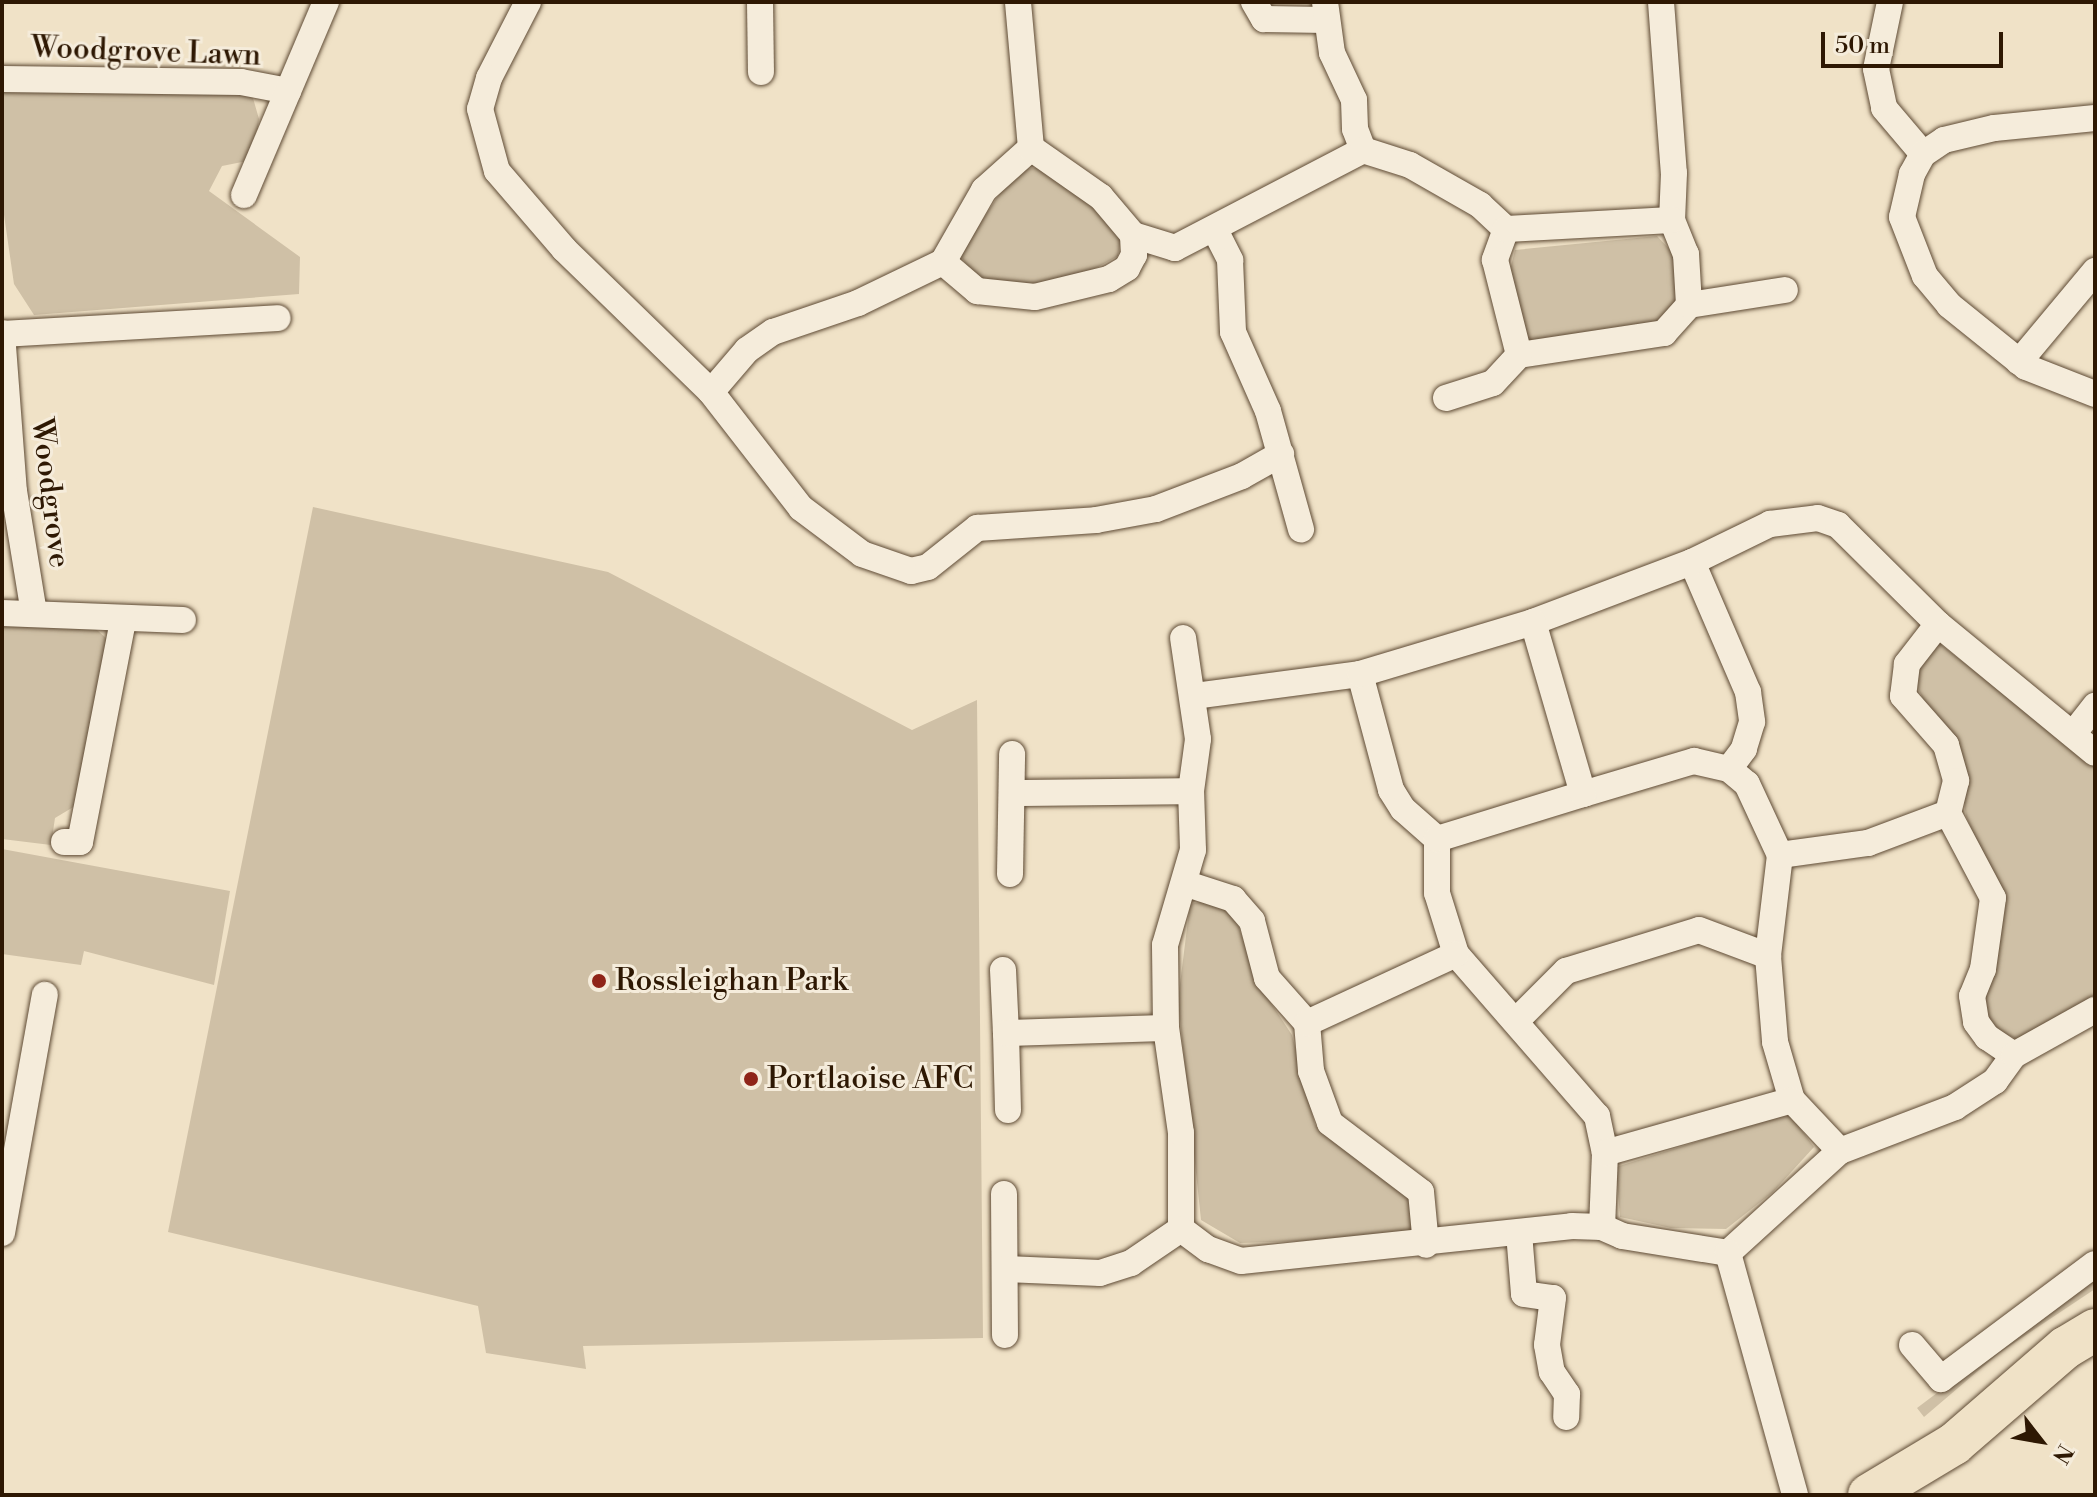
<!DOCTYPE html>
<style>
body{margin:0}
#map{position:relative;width:2097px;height:1497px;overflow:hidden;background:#f0e2c7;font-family:"Libre Bodoni",serif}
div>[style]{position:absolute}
.green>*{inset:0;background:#cfc0a6}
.roads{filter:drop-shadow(0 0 2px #5e4a34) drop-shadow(0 0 2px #5e4a34)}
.street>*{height:26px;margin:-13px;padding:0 13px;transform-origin:13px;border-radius:13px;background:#f5ecdb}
.primary>*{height:42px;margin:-21px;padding:0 21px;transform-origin:21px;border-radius:21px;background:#f0e2c7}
.dots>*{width:22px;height:22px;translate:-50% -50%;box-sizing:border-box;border:4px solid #f5ecdb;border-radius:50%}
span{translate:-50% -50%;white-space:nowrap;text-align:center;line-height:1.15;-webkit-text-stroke:6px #f5ecdb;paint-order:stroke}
.street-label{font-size:30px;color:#2e1803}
.poi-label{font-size:30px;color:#2e1803}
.left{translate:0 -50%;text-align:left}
.frame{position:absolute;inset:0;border:4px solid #2e1803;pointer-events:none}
.north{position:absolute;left:2001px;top:1401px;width:80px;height:80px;-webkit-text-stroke:6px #f5ecdb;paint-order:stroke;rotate:121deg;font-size:22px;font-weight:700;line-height:32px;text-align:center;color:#2e1803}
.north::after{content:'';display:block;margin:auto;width:28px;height:36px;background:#2e1803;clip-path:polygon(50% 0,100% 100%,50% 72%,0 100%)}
.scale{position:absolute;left:1821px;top:32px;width:182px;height:36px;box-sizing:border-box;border:4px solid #2e1803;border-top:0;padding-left:10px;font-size:24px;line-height:28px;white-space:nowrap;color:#2e1803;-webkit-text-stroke:6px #f5ecdb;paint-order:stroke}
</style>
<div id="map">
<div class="green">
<i style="clip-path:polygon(2px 87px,251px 91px,259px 119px,256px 141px,247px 161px,222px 166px,209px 191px,300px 257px,299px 294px,34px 315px,14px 284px,2px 201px)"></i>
<i style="clip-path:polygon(1036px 168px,1047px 168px,1078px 190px,1121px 238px,1118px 256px,1087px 273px,1037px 284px,975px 280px,960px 254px,1002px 190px,1023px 169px)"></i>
<i style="clip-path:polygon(1657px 236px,1673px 253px,1676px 301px,1660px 321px,1532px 342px,1525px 337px,1510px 270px,1515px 250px)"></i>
<i style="clip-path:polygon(313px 507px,608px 572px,912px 730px,977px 700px,983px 1338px,583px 1346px,586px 1369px,486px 1353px,478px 1306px,168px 1232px)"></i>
<i style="clip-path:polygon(2px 623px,89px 623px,106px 638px,110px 652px,80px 803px,55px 818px,51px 845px,2px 839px)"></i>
<i style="clip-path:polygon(1940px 644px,2095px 765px,2095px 1000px,2017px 1039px,1991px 1028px,1981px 998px,2004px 905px,1966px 816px,1961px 781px,1912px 675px,1927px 650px)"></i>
<i style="clip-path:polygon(2px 849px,230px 891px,214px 985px,84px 951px,81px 965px,2px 954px)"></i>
<i style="clip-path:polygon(1214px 899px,1232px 908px,1259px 985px,1292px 1035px,1315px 1125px,1412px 1193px,1416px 1227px,1403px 1238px,1240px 1243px,1201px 1220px,1178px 1000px,1190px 904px)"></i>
<i style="clip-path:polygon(1789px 1113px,1814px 1147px,1773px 1192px,1726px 1229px,1671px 1228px,1620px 1217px,1616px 1167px)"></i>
<i style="clip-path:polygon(2095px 1274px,2095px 1289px,1999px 1353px,1924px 1417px,1917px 1408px)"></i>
</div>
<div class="roads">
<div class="street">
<i style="left:528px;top:2px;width:85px;rotate:117.2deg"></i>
<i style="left:489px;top:78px;width:32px;rotate:106deg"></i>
<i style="left:480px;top:109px;width:64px;rotate:74.7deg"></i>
<i style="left:497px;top:171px;width:103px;rotate:49.3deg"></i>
<i style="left:564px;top:249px;width:205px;rotate:44.2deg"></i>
<i style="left:711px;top:392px;width:55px;rotate:-49.4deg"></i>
<i style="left:747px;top:350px;width:32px;rotate:-35deg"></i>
<i style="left:773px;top:332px;width:90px;rotate:-18.8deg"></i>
<i style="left:858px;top:303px;width:94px;rotate:-25.8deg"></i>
<i style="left:943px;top:262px;width:83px;rotate:-60.3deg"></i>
<i style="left:984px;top:190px;width:63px;rotate:-41.8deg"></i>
<i style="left:1031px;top:148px;width:147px;rotate:-95.1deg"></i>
<i style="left:760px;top:2px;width:70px;rotate:89.2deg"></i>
<i style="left:1254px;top:2px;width:20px;rotate:60deg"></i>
<i style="left:1264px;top:19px;width:62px;rotate:0.9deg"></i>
<i style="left:1325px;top:2px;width:51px;rotate:82.2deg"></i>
<i style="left:1332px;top:53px;width:52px;rotate:64.9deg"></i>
<i style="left:1354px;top:100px;width:29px;rotate:88deg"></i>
<i style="left:1355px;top:129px;width:22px;rotate:69deg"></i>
<i style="left:1661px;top:2px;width:171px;rotate:85.7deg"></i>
<i style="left:1674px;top:173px;width:47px;rotate:92.4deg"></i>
<i style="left:1672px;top:220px;width:37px;rotate:68deg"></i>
<i style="left:1686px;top:254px;width:51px;rotate:86.6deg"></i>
<i style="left:1890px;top:2px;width:68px;rotate:101.8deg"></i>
<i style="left:1876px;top:69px;width:40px;rotate:78deg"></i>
<i style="left:1884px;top:108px;width:60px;rotate:49.7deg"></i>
<i style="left:2px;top:79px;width:239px;rotate:0.7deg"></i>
<i style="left:241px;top:82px;width:48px;rotate:10.8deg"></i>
<i style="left:2095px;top:118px;width:101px;rotate:174.3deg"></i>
<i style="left:1994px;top:128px;width:51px;rotate:166.5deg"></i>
<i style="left:1944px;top:140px;width:25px;rotate:146deg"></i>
<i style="left:1923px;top:154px;width:23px;rotate:119deg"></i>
<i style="left:1912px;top:174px;width:44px;rotate:103.1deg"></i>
<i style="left:1902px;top:217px;width:63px;rotate:68.7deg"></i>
<i style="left:1925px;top:276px;width:38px;rotate:50deg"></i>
<i style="left:1949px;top:305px;width:99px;rotate:38.8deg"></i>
<i style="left:2026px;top:367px;width:74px;rotate:21.4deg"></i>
<i style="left:1031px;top:148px;width:85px;rotate:35deg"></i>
<i style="left:1101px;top:197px;width:50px;rotate:49.9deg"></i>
<i style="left:1133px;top:235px;width:44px;rotate:17.2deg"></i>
<i style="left:1175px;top:248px;width:212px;rotate:-27.5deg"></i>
<i style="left:1363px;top:150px;width:49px;rotate:17.7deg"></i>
<i style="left:1410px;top:165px;width:81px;rotate:29.7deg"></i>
<i style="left:1480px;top:205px;width:35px;rotate:43deg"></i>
<i style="left:1506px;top:229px;width:33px;rotate:110deg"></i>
<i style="left:1495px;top:260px;width:98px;rotate:75.8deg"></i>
<i style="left:1519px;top:355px;width:147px;rotate:-8.6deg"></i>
<i style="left:1664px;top:333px;width:38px;rotate:-48deg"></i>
<i style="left:1689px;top:305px;width:97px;rotate:-8.9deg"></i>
<i style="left:244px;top:195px;width:210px;rotate:-67deg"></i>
<i style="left:1506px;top:229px;width:166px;rotate:-3.1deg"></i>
<i style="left:1215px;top:230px;width:34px;rotate:63deg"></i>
<i style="left:1230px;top:260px;width:72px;rotate:87.6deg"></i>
<i style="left:1233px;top:332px;width:86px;rotate:66.1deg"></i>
<i style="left:1268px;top:411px;width:123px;rotate:74.4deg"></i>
<i style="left:943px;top:262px;width:45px;rotate:40.5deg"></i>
<i style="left:977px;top:291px;width:58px;rotate:5.9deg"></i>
<i style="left:1035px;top:297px;width:76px;rotate:-13.7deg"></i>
<i style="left:1109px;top:279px;width:21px;rotate:-31deg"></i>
<i style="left:1127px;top:268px;width:15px;rotate:-62deg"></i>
<i style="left:1134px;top:255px;width:20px;rotate:-93deg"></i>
<i style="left:2px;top:333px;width:158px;rotate:85.7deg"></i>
<i style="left:14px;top:491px;width:124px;rotate:80.7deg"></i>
<i style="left:2px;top:334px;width:276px;rotate:-3.3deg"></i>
<i style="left:2019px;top:362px;width:119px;rotate:-50.1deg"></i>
<i style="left:711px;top:392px;width:147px;rotate:52.2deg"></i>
<i style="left:801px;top:508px;width:76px;rotate:37deg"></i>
<i style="left:862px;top:554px;width:52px;rotate:19.1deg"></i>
<i style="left:911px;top:571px;width:17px;rotate:-13deg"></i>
<i style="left:928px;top:567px;width:63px;rotate:-38.5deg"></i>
<i style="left:977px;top:528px;width:119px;rotate:-3.8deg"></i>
<i style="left:1096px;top:520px;width:61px;rotate:-10.4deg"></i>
<i style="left:1156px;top:509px;width:92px;rotate:-21deg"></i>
<i style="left:1242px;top:476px;width:45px;rotate:-29.4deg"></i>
<i style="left:1446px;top:398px;width:49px;rotate:-17.7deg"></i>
<i style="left:1493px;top:383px;width:38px;rotate:-47deg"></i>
<i style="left:1692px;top:562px;width:142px;rotate:66.7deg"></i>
<i style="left:1748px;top:692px;width:30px;rotate:82deg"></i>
<i style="left:1752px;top:722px;width:28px;rotate:107deg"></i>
<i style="left:1744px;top:749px;width:25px;rotate:127deg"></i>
<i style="left:1729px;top:769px;width:23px;rotate:40deg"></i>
<i style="left:1747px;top:784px;width:78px;rotate:65.1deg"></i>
<i style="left:1780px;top:855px;width:102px;rotate:96.8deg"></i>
<i style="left:1768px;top:956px;width:86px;rotate:85.3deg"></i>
<i style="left:1775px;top:1042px;width:60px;rotate:73.7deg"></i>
<i style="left:1792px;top:1100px;width:70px;rotate:46.7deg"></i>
<i style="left:1840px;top:1151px;width:151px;rotate:137.7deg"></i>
<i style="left:2px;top:613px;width:181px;rotate:2.2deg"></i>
<i style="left:1938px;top:624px;width:51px;rotate:127.8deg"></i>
<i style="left:1907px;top:664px;width:32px;rotate:97deg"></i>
<i style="left:1903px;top:696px;width:65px;rotate:48.7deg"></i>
<i style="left:1946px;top:745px;width:37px;rotate:74deg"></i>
<i style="left:1956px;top:781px;width:33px;rotate:104deg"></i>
<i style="left:1948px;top:813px;width:96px;rotate:62.1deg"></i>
<i style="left:1993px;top:898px;width:72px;rotate:98deg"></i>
<i style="left:1983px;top:969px;width:29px;rotate:112deg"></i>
<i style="left:1972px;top:996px;width:26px;rotate:81deg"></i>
<i style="left:1976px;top:1022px;width:19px;rotate:54deg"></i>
<i style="left:1987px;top:1037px;width:32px;rotate:34deg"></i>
<i style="left:1360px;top:674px;width:120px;rotate:75deg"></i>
<i style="left:1391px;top:790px;width:22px;rotate:58deg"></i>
<i style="left:1403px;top:809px;width:45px;rotate:41.4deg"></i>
<i style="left:1437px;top:839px;width:54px;rotate:90deg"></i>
<i style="left:1437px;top:893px;width:64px;rotate:72.7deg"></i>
<i style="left:1456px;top:954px;width:215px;rotate:49deg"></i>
<i style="left:1597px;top:1116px;width:38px;rotate:78deg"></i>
<i style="left:1605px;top:1153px;width:74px;rotate:92.3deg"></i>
<i style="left:1195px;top:696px;width:166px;rotate:-7.6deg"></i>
<i style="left:1360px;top:674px;width:181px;rotate:-16.7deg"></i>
<i style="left:1533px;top:622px;width:170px;rotate:-20.7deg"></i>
<i style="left:1692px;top:562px;width:87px;rotate:-26deg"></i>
<i style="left:1770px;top:524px;width:48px;rotate:-7.1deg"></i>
<i style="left:1818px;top:518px;width:21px;rotate:19deg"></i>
<i style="left:1838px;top:525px;width:141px;rotate:44.7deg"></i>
<i style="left:1938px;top:624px;width:203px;rotate:39.4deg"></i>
<i style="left:2073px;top:734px;width:36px;rotate:-52deg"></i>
<i style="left:1012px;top:793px;width:179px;rotate:-0.6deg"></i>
<i style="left:1583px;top:794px;width:116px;rotate:-16.6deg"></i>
<i style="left:1694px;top:761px;width:36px;rotate:13deg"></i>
<i style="left:1437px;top:839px;width:153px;rotate:-17.1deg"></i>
<i style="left:1583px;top:794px;width:179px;rotate:-106.2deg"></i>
<i style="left:64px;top:842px;width:16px"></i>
<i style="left:80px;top:842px;width:225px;rotate:-79deg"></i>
<i style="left:1780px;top:855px;width:89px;rotate:-7.8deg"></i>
<i style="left:1868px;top:843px;width:85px;rotate:-20.6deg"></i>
<i style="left:1010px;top:874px;width:120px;rotate:-89deg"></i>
<i style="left:1184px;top:883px;width:52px;rotate:18.1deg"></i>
<i style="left:1233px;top:899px;width:29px;rotate:49deg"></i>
<i style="left:1252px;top:921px;width:59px;rotate:75.3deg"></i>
<i style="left:1267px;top:978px;width:60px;rotate:48.4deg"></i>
<i style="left:1307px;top:1023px;width:48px;rotate:85.2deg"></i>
<i style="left:1311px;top:1071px;width:55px;rotate:69.9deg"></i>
<i style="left:1330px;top:1123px;width:114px;rotate:37.2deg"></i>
<i style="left:1421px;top:1192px;width:53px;rotate:84.6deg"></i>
<i style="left:1003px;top:970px;width:63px;rotate:87.3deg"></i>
<i style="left:1516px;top:1021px;width:71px;rotate:-45deg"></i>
<i style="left:1566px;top:971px;width:139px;rotate:-17.1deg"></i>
<i style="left:1699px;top:930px;width:74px;rotate:20.6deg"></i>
<i style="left:1307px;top:1023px;width:164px;rotate:-24.8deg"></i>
<i style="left:1008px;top:1110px;width:77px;rotate:-91.5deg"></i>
<i style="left:1006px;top:1033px;width:160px;rotate:-1.8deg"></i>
<i style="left:1840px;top:1151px;width:123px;rotate:-20.9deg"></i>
<i style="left:1955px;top:1107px;width:48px;rotate:-33deg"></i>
<i style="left:1995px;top:1081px;width:32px;rotate:-54deg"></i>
<i style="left:2014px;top:1055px;width:93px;rotate:-29.1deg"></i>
<i style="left:1605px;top:1153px;width:194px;rotate:-15.8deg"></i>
<i style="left:1004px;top:1194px;width:141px;rotate:89.6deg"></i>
<i style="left:1181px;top:1229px;width:96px;rotate:-90deg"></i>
<i style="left:1181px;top:1133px;width:106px;rotate:-98.1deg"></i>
<i style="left:1166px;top:1028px;width:83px;rotate:-90.7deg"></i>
<i style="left:1165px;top:945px;width:99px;rotate:-73.6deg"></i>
<i style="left:1193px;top:850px;width:59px;rotate:-91.9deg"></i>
<i style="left:1191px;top:791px;width:52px;rotate:-82.3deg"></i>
<i style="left:1198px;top:739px;width:102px;rotate:-98.4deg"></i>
<i style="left:1181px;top:1229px;width:34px;rotate:37deg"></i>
<i style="left:1208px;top:1249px;width:35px;rotate:20deg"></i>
<i style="left:1241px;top:1261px;width:333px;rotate:-6deg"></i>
<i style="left:1572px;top:1226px;width:30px;rotate:2deg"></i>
<i style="left:1602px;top:1227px;width:22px;rotate:24deg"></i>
<i style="left:1622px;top:1236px;width:107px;rotate:9.1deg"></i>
<i style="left:2px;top:1233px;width:242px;rotate:-79.8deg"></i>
<i style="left:1519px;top:1233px;width:61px;rotate:85.3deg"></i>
<i style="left:1524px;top:1294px;width:29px;rotate:8deg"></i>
<i style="left:1553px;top:1298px;width:47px;rotate:97.3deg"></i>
<i style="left:1547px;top:1345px;width:27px;rotate:80deg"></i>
<i style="left:1552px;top:1372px;width:27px;rotate:56deg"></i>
<i style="left:1567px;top:1394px;width:23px;rotate:92deg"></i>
<i style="left:1728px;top:1253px;width:251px;rotate:74.5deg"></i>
<i style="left:1006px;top:1269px;width:94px;rotate:2.4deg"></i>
<i style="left:1100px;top:1273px;width:33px;rotate:-18deg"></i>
<i style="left:1131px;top:1263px;width:60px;rotate:-34.2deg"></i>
<i style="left:1912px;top:1345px;width:45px;rotate:49.5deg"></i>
<i style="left:1941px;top:1379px;width:192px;rotate:-36.8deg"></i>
</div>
<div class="primary">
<i style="left:1869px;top:1495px;width:99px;rotate:-31deg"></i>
<i style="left:1954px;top:1444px;width:147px;rotate:-40.9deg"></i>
<i style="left:2065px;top:1348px;width:35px;rotate:-31deg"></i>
</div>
</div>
<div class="dots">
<i style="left:599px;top:981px;background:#8f2418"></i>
<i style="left:751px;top:1079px;background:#8f2418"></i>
</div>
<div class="street-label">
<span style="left:146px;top:52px;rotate:2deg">Woodgrove Lawn</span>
<span style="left:50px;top:493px;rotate:83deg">Woodgrove</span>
</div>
<div class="poi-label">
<span class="left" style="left:615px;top:981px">Rossleighan Park</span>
<span class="left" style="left:767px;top:1079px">Portlaoise AFC</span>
</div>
<div class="frame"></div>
<div class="north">N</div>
<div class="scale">50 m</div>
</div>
